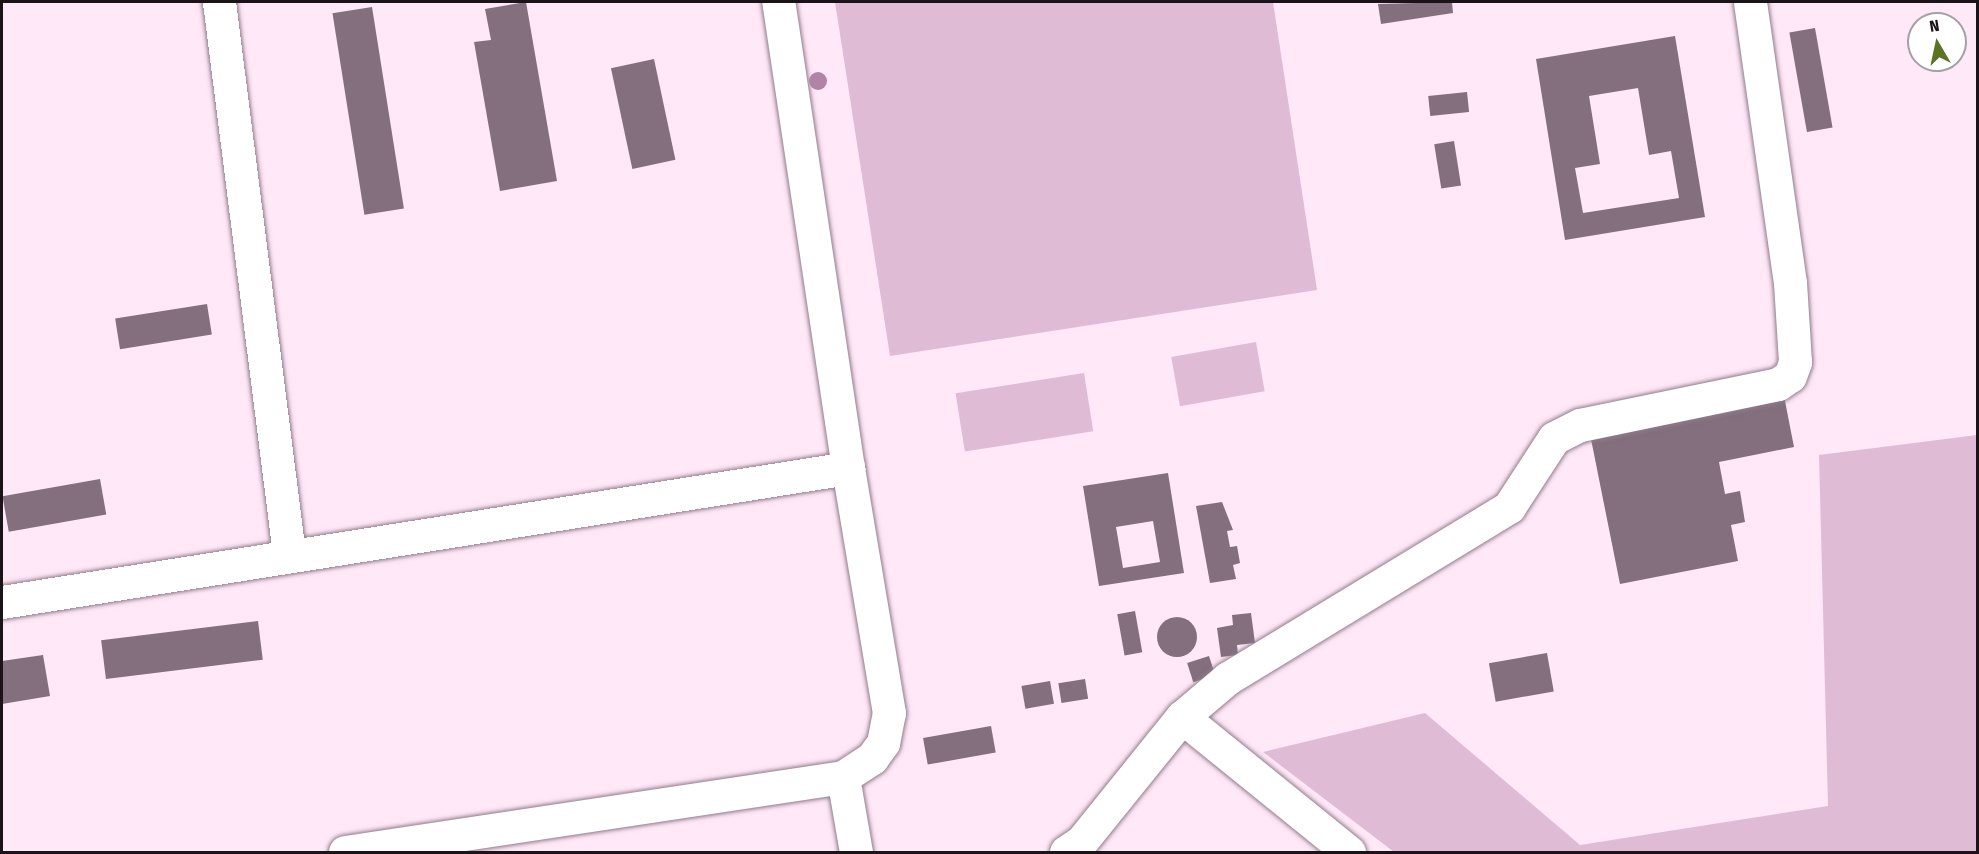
<!DOCTYPE html>
<style>
body{margin:0}
#map{position:relative;width:1979px;height:854px;overflow:hidden;background:#ffe8f8;font-family:"Fira Sans Condensed",sans-serif}
div>[style]{position:absolute}
.green>*{inset:0;background:#e0bbd6;transform-origin:0 0}
.building>*{inset:0;background:#836f7e;transform-origin:0 0}
.round{border-radius:50%}
.roads{filter:drop-shadow(0 0 2px #917c8b) drop-shadow(0 0 2px #917c8b)}
.minor>*{height:33px;margin:-16.5px;padding:0 16.5px;transform-origin:16.5px;border-radius:16.5px;background:#fff}
.trees>*{width:18px;height:18px;margin:-9px;border-radius:50%;background:#b083a7}
span{translate:-50% -50%;white-space:nowrap;text-align:center;line-height:1.15;-webkit-text-stroke:5px #fff;paint-order:stroke}
.frame{position:absolute;inset:0;border:3px solid #1a1318;pointer-events:none}
.north{position:absolute;left:1907px;top:12px;width:60px;height:60px;box-sizing:border-box;background:#fff;border:2px solid #a3a1a3;border-radius:50%;rotate:351deg;font-size:16px;font-weight:700;line-height:24px;text-align:center;color:#1a1318}
.north::after{content:'';display:block;margin:auto;width:21px;height:27px;background:#5a7326;clip-path:polygon(50% 0,100% 100%,50% 72%,0 100%)}
</style>
<div id="map">
<div class="green">
<i style="clip-path:polygon(835px 2px,1273px 2px,1317px 290px,890px 356px)"></i>
<i style="left:1256px;top:342px;width:50px;height:86px;rotate:80deg"></i>
<i style="left:1084px;top:373px;width:59px;height:130px;rotate:81deg"></i>
<i style="clip-path:polygon(1977px 435px,1977px 852px,1394px 852px,1263px 752px,1425px 713px,1580px 845px,1828px 806px,1819px 455px)"></i>
</div>
<div class="building">
<i style="clip-path:polygon(526px 2px,557px 181px,500px 191px,474px 42px,491px 40px,485px 9px)"></i>
<i style="clip-path:polygon(1452px 2px,1453px 13px,1381px 24px,1378px 4px)"></i>
<i style="left:372px;top:7px;width:204px;height:40px;rotate:81deg"></i>
<i style="left:1815px;top:28px;width:101px;height:26px;rotate:80deg"></i>
<i style="clip-path:polygon(evenodd,1675px 36px,1705px 217px,1565px 240px,1536px 59px,1675px 36px,1638px 88px,1649px 155px,1671px 151px,1679px 198px,1583px 213px,1575px 168px,1600px 164px,1589px 96px,1638px 88px)"></i>
<i style="left:654px;top:59px;width:103px;height:44px;rotate:78deg"></i>
<i style="left:1467px;top:92px;width:20px;height:39px;rotate:84deg"></i>
<i style="left:1454px;top:141px;width:45px;height:20px;rotate:81deg"></i>
<i style="left:207px;top:304px;width:31px;height:93px;rotate:81deg"></i>
<i style="clip-path:polygon(1784px 396px,1794px 447px,1719px 462px,1725px 494px,1740px 491px,1745px 522px,1731px 525px,1738px 561px,1620px 584px,1590px 434px)"></i>
<i style="clip-path:polygon(evenodd,1168px 473px,1184px 573px,1099px 586px,1083px 486px,1168px 473px,1153px 521px,1160px 562px,1123px 568px,1116px 527px,1153px 521px)"></i>
<i style="left:100px;top:479px;width:36px;height:99px;rotate:80deg"></i>
<i style="clip-path:polygon(1222px 502px,1233px 530px,1227px 531px,1230px 547px,1237px 546px,1240px 563px,1233px 565px,1236px 579px,1210px 583px,1196px 506px)"></i>
<i style="left:1135px;top:611px;width:42px;height:18px;rotate:80deg"></i>
<i style="clip-path:polygon(1251px 613px,1255px 643px,1237px 645px,1238px 655px,1221px 657px,1217px 628px,1233px 625px,1232px 615px)"></i>
<i class="round" style="left:1157px;top:617px;width:40px;height:40px"></i>
<i style="left:258px;top:621px;width:39px;height:158px;rotate:83deg"></i>
<i style="left:1547px;top:653px;width:39px;height:59px;rotate:80deg"></i>
<i style="clip-path:polygon(43px 655px,50px 696px,2px 704px,2px 661px)"></i>
<i style="left:1209px;top:656px;width:20px;height:23px;rotate:72deg"></i>
<i style="left:1085px;top:679px;width:20px;height:27px;rotate:81deg"></i>
<i style="left:1050px;top:681px;width:23px;height:29px;rotate:80deg"></i>
<i style="left:991px;top:726px;width:27px;height:69px;rotate:80deg"></i>
</div>
<div class="roads">
<div class="minor">
<i style="left:219px;top:2px;width:556px;rotate:82.77deg"></i>
<i style="left:2px;top:602px;width:857px;rotate:-9deg"></i>
<i style="left:848px;top:468px;width:471px;rotate:-98.5deg"></i>
<i style="left:1182px;top:717px;width:215px;rotate:39deg"></i>
<i style="left:843px;top:777px;width:76px;rotate:80.2deg"></i>
<i style="left:345px;top:852px;width:504px;rotate:-8.56deg"></i>
<i style="left:843px;top:777px;width:35px;rotate:-33deg"></i>
<i style="left:872px;top:758px;width:19px;rotate:-54deg"></i>
<i style="left:883px;top:743px;width:31px;rotate:-79deg"></i>
<i style="left:889px;top:713px;width:248px;rotate:-99.5deg"></i>
<i style="left:1066px;top:852px;width:18px;rotate:-34deg"></i>
<i style="left:1081px;top:842px;width:161px;rotate:-51.1deg"></i>
<i style="left:1182px;top:717px;width:60px;rotate:-40.3deg"></i>
<i style="left:1228px;top:678px;width:329px;rotate:-31.3deg"></i>
<i style="left:1509px;top:507px;width:82px;rotate:-56.9deg"></i>
<i style="left:1554px;top:438px;width:29px;rotate:-27deg"></i>
<i style="left:1580px;top:425px;width:202px;rotate:-11.7deg"></i>
<i style="left:1778px;top:384px;width:14px;rotate:-34deg"></i>
<i style="left:1790px;top:376px;width:15px;rotate:-70deg"></i>
<i style="left:1795px;top:362px;width:79px;rotate:-93.6deg"></i>
<i style="left:1790px;top:283px;width:284px;rotate:-98.1deg"></i>
</div>
</div>
<div class="trees">
<i style="left:818px;top:81px"></i>
</div>
<div class="frame"></div>
<div class="north">N</div>
</div>
